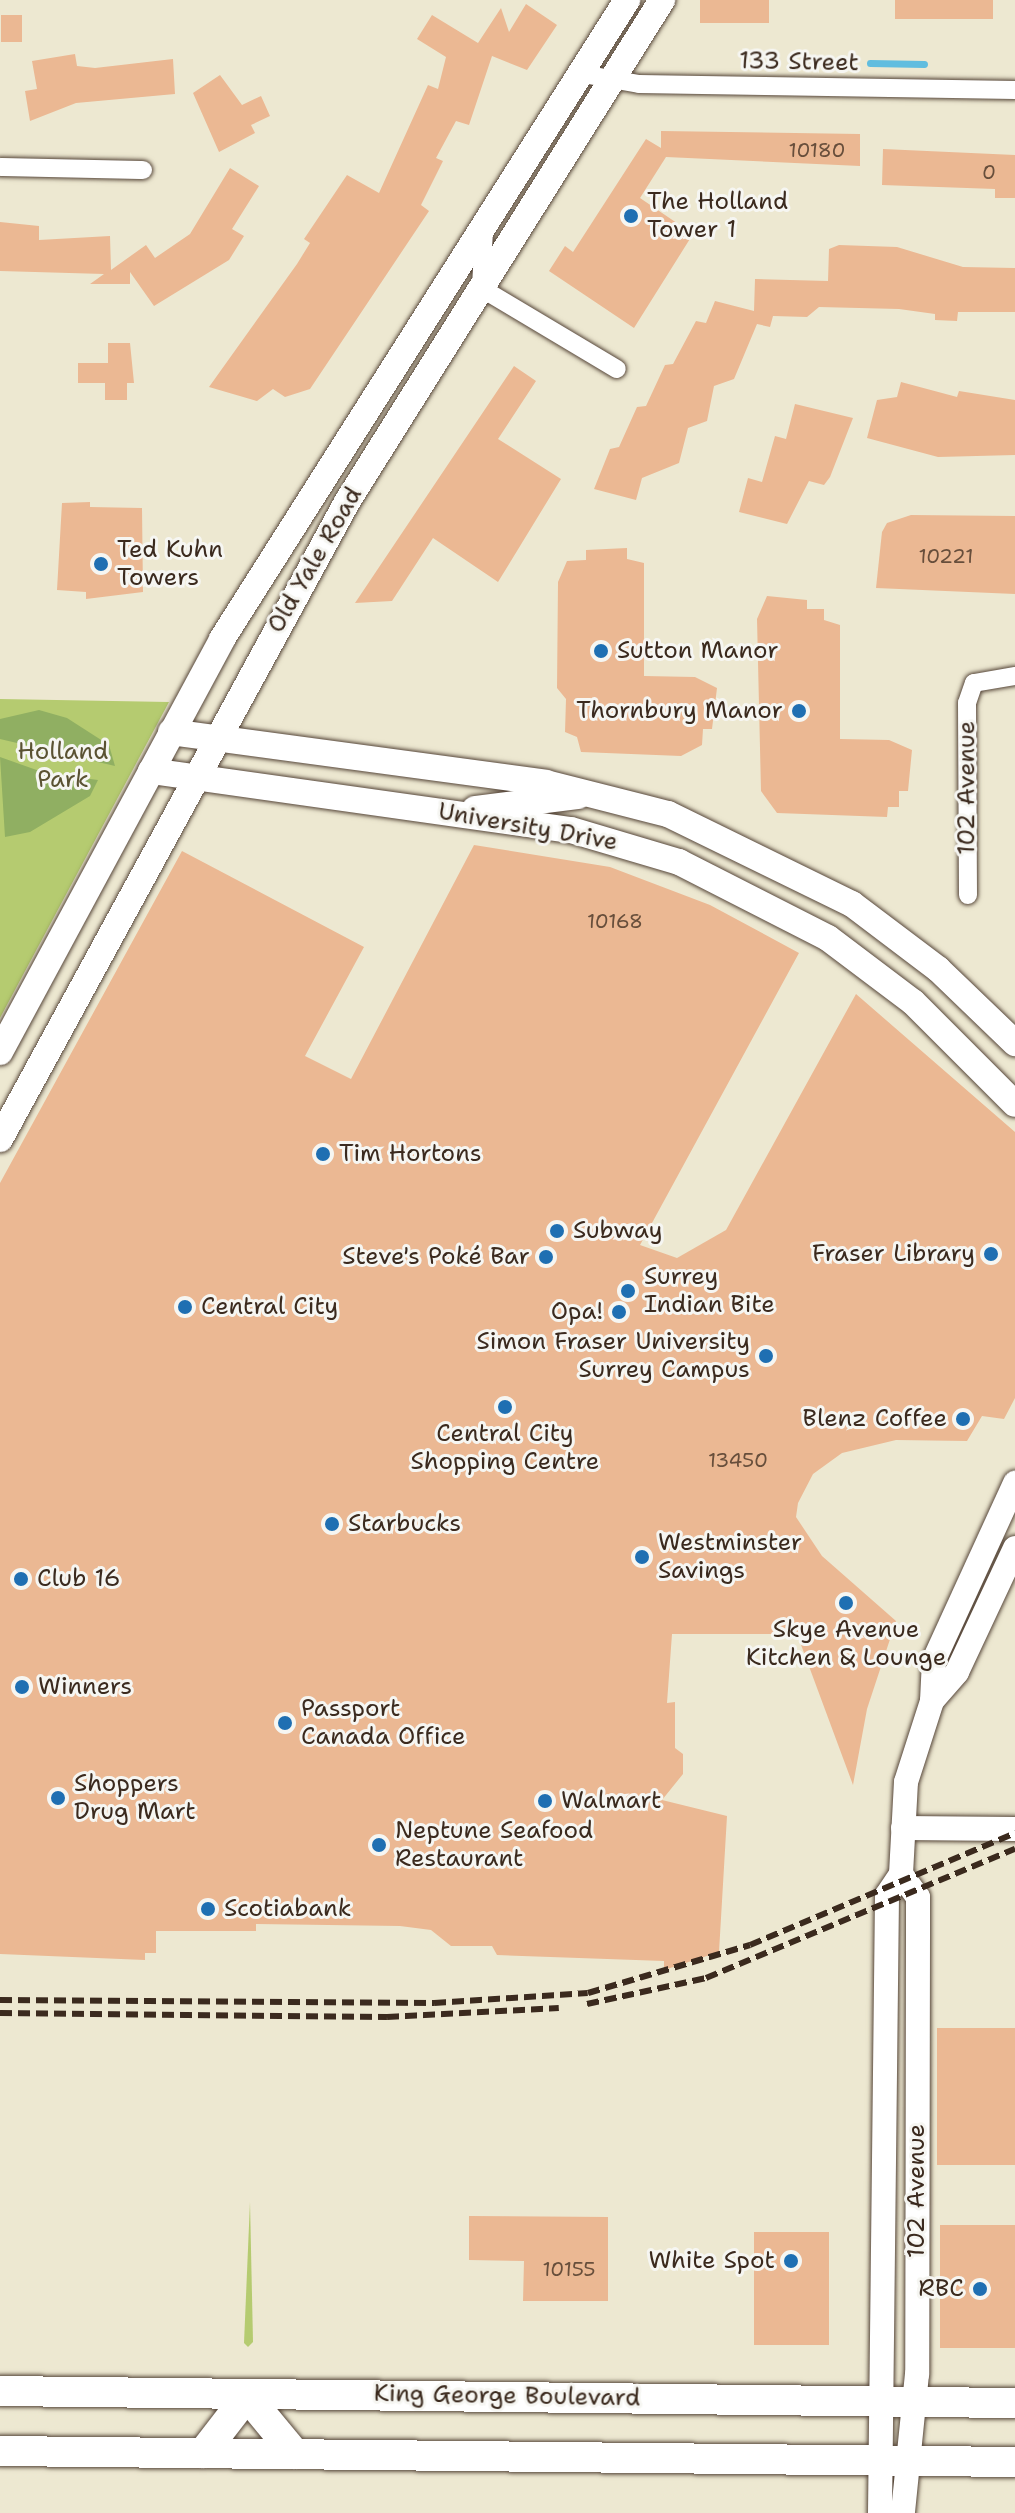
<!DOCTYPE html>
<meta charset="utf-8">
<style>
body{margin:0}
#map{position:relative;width:1015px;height:2513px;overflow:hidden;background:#ede8d1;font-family:"Shantell Sans",sans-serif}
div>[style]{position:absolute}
.green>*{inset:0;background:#b5cb70}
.forest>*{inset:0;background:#90af62}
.stream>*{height:7px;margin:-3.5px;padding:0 3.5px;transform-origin:3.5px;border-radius:3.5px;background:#61bddf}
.building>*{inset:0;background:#ebb893;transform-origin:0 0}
.roads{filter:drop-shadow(0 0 2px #564639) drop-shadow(0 0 2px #564639)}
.minor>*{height:18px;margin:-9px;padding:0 9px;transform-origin:9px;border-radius:9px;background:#fff}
.tertiary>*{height:24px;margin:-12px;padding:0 12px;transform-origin:12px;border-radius:12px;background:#fff}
.secondary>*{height:26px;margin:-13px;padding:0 13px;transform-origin:13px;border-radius:13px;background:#fff}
.primary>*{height:30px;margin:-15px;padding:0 15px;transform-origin:15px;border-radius:15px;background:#fff}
.rail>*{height:6px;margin-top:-3px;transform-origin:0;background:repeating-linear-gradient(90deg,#3b2a1e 0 12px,transparent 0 18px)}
.dots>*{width:22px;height:22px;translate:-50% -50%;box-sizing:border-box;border:4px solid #f6f6f2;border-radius:50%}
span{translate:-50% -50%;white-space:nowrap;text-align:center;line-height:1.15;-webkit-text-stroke:6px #f6f6f2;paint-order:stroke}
.number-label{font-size:20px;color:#674e3b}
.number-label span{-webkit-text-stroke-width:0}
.street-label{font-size:24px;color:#3b2a1e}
.poi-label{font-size:24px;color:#3b2a1e}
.left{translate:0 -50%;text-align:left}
.right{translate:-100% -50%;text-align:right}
.park-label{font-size:24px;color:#5a5232}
</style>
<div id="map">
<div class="green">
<i style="clip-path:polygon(0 699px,169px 702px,0 1018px)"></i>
<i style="clip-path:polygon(250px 2202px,253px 2342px,248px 2347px,244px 2343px)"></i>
</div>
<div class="forest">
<i style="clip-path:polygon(39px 710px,67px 718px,109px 745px,115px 766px,0 739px,0 719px)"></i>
<i style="clip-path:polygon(0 757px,45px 773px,98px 780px,90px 796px,30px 832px,5px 837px)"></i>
</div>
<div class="stream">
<i style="left:870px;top:63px;width:54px;rotate:1.1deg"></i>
</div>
<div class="building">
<i style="left:700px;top:0;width:69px;height:23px"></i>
<i style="left:895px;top:0;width:98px;height:19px"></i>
<i style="clip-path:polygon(526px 4px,557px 25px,527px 70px,492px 56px,469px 125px,456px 121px,436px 158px,443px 161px,421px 205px,429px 211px,310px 389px,285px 397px,273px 389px,257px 401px,209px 387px,297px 264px,310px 243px,304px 239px,347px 175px,379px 193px,428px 85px,438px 89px,446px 57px,417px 39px,432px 15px,478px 43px,501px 8px,509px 32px)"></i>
<i style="left:1px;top:15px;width:21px;height:27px"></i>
<i style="clip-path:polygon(75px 54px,77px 66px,95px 68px,173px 59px,175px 94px,76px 103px,30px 121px,25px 91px,37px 89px,32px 61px)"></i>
<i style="clip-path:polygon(220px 75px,242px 105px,261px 96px,270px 116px,251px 125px,255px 133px,219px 152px,193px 93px)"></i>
<i style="clip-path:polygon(661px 131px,860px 134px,860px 166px,666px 157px,640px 198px,693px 234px,634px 328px,549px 271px,565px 246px,573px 252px,646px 139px,661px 148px)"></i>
<i style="clip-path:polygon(883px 149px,1015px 155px,1015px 198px,995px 198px,995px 189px,882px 185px)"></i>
<i style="clip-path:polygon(230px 168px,259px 186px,232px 229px,244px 236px,229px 260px,154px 306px,130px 272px,130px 284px,90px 284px,104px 274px,0 271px,0 222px,39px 226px,39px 240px,110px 236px,111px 270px,146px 245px,155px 258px,190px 234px)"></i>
<i style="clip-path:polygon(839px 245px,897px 247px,963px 267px,1015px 268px,1015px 312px,958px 312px,957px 321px,935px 320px,935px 314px,899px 309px,819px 307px,807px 317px,773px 316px,770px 327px,757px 324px,734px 379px,714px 386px,707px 421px,688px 428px,679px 463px,642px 478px,636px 500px,594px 489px,610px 449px,619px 447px,637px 407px,646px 406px,665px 365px,673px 364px,696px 321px,706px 323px,715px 301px,754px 311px,755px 279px,828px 281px,829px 249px)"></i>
<i style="clip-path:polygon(108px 343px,130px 343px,134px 383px,127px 383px,127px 400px,105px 400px,105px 383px,78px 383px,78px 363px,108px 363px)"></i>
<i style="clip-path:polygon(514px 366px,536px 381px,498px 439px,561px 479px,498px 582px,433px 538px,392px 601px,355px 603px)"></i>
<i style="clip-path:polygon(901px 382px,957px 397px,959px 391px,1015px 400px,1015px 455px,938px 457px,867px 438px,877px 400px,897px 397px)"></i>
<i style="clip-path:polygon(795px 404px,853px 418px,830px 477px,824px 485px,809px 481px,787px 524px,739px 512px,748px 478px,762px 482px,775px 436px,786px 439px)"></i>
<i style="clip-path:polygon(90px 502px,90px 507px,142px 508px,143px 592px,86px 599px,86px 592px,57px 590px,62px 503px)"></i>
<i style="clip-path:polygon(911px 515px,1015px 516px,1015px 594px,876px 588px,882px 532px,887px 523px)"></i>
<i style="clip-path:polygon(627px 548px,627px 559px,644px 563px,644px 676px,695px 677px,717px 688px,712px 729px,703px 729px,702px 745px,681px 756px,581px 752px,577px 737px,565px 732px,566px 699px,557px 688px,558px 582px,567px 561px,586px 560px,586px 550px)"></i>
<i style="clip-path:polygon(767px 596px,807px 600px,807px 609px,824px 609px,824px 620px,840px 625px,840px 739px,889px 740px,912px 750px,908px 791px,899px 791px,899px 807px,888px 807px,887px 817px,777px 813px,761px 791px,757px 619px)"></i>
<i style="clip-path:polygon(474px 845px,610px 867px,710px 905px,799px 953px,640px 1245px,677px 1258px,726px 1230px,856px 994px,1015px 1132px,1015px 1398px,1004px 1419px,982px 1416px,967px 1441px,896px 1440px,842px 1453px,813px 1474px,798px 1503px,796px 1517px,822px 1556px,896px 1621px,867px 1709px,853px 1785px,797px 1634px,672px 1634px,667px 1703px,675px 1702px,675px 1748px,683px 1754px,683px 1774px,662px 1800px,727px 1816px,719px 1952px,664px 1970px,664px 1961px,497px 1955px,492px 1946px,451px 1946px,431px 1930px,400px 1926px,256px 1924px,256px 1931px,156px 1931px,156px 1953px,145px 1953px,145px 1960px,0 1954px,0 1183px,182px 851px,364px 947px,305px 1056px,351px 1079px)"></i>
<i style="left:937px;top:2028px;width:78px;height:137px"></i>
<i style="clip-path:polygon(469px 2216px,608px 2217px,608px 2301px,523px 2301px,524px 2261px,469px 2260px)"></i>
<i style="left:940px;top:2225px;width:75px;height:123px"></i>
<i style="left:754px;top:2232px;width:75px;height:113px"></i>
</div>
<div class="roads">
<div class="minor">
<i style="left:583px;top:74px;width:57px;rotate:10.1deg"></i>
<i style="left:639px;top:84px;width:376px;rotate:0.9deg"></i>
<i style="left:0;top:167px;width:143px;rotate:1.2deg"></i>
<i style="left:484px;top:230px;width:58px;rotate:93deg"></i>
<i style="left:481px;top:288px;width:158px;rotate:30.8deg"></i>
<i style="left:968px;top:895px;width:192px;rotate:-90.3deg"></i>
<i style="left:967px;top:703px;width:21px;rotate:-71deg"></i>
<i style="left:974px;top:683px;width:42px;rotate:-9.7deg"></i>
</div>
<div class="tertiary">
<i style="left:932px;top:1701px;width:38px;rotate:-49deg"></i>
<i style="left:957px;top:1672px;width:137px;rotate:-64.9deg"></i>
<i style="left:903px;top:1828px;width:112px;rotate:0.5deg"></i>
<i style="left:901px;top:1874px;width:29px;rotate:54deg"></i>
<i style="left:918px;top:1897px;width:39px;rotate:90deg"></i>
<i style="left:918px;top:1936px;width:438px;rotate:90.1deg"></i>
<i style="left:917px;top:2374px;width:140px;rotate:95.8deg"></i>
<i style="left:880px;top:2513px;width:618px;rotate:-89.35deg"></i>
<i style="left:887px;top:1895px;width:25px;rotate:-56deg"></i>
<i style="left:901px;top:1874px;width:92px;rotate:-86.9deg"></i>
<i style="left:906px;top:1782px;width:85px;rotate:-72.2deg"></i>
<i style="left:932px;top:1701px;width:41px;rotate:-87.2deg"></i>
<i style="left:934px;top:1660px;width:195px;rotate:-65.4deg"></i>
</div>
<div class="secondary">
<i style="left:171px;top:732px;width:378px;rotate:7.7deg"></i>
<i style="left:546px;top:783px;width:126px;rotate:14.3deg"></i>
<i style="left:668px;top:814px;width:205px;rotate:26.1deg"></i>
<i style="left:852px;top:904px;width:108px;rotate:37.1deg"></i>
<i style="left:938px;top:969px;width:107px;rotate:43.9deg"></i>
<i style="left:151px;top:771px;width:424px;rotate:8deg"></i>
<i style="left:571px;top:830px;width:113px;rotate:16.5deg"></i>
<i style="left:679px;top:862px;width:167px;rotate:27deg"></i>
<i style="left:828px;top:938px;width:106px;rotate:37deg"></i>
<i style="left:913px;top:1002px;width:144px;rotate:45deg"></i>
<i style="left:475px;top:809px;width:104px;rotate:-7.2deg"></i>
<i style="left:0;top:1052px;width:469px;rotate:-61.7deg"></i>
<i style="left:222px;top:639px;width:757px;rotate:-57.63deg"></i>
<i style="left:0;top:1139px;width:725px;rotate:-61.42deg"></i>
<i style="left:347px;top:502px;width:593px;rotate:-57.89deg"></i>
</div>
<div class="primary">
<i style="left:0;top:2391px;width:1015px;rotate:0.68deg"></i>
<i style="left:247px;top:2396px;width:75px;rotate:50.4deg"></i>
<i style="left:0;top:2451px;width:1015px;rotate:0.62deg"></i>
<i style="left:203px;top:2453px;width:72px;rotate:-52.3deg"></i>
</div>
</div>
<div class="rail">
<i style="left:0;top:2000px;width:434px;rotate:0.4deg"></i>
<i style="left:434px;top:2003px;width:154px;rotate:-3.7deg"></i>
<i style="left:588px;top:1993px;width:169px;rotate:-16.5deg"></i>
<i style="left:750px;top:1945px;width:288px;rotate:-22.9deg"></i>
<i style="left:587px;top:2004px;width:122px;rotate:-12.3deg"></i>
<i style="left:706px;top:1978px;width:335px;rotate:-22.7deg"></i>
<i style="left:0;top:2013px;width:387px;rotate:0.6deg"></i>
<i style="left:387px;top:2017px;width:172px;rotate:-3deg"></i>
</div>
<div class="dots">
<i style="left:631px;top:216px;background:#1f6fb2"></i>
<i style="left:101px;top:564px;background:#1f6fb2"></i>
<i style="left:601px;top:651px;background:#1f6fb2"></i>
<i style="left:799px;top:711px;background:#1f6fb2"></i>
<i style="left:323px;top:1154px;background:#1f6fb2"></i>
<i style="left:557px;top:1231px;background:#1f6fb2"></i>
<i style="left:991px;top:1254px;background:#1f6fb2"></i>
<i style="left:546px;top:1257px;background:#1f6fb2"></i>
<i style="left:628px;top:1291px;background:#1f6fb2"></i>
<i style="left:185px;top:1307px;background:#1f6fb2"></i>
<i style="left:619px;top:1312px;background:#1f6fb2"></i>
<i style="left:766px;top:1356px;background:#1f6fb2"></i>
<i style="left:505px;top:1407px;background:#1f6fb2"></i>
<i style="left:963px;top:1419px;background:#1f6fb2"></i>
<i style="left:332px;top:1524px;background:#1f6fb2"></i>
<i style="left:642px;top:1557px;background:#1f6fb2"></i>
<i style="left:21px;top:1579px;background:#1f6fb2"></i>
<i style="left:846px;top:1603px;background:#1f6fb2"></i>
<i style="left:22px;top:1687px;background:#1f6fb2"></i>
<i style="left:285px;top:1723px;background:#1f6fb2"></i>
<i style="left:58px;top:1798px;background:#1f6fb2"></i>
<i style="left:545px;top:1801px;background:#1f6fb2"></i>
<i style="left:379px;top:1845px;background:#1f6fb2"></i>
<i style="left:208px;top:1909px;background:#1f6fb2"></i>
<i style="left:791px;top:2261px;background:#1f6fb2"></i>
<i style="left:980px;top:2289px;background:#1f6fb2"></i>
</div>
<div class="number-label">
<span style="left:817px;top:150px">10180</span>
<span style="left:989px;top:172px">0</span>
<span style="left:946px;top:556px">10221</span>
<span style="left:615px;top:921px">10168</span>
<span style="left:738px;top:1460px">13450</span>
<span style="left:569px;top:2269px">10155</span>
</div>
<div class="street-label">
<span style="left:799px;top:62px;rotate:1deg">133 Street</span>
<span style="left:315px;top:560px;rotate:-60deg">Old Yale Road</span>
<span style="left:967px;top:788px;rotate:-90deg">102 Avenue</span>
<span style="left:528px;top:827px;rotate:10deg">University Drive</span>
<span style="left:917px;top:2191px;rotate:-90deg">102 Avenue</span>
<span style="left:507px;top:2396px;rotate:1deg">King George Boulevard</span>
</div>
<div class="poi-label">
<span class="left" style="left:647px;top:216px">The Holland<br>Tower 1</span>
<span class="left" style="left:117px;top:564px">Ted Kuhn<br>Towers</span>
<span class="left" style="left:617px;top:651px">Sutton Manor</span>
<span class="right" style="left:783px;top:711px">Thornbury Manor</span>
<span class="left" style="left:339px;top:1154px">Tim Hortons</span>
<span class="left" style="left:573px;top:1231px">Subway</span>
<span class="right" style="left:975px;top:1254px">Fraser Library</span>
<span class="right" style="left:530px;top:1257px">Steve's Poké Bar</span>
<span class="left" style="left:644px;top:1291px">Surrey<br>Indian Bite</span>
<span class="left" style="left:201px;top:1307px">Central City</span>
<span class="right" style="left:603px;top:1312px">Opa!</span>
<span class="right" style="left:750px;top:1356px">Simon Fraser University<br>Surrey Campus</span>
<span class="right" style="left:947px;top:1419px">Blenz Coffee</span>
<span style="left:505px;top:1448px">Central City<br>Shopping Centre</span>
<span class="left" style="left:348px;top:1524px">Starbucks</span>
<span class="left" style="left:658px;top:1557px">Westminster<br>Savings</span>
<span class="left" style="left:37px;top:1579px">Club 16</span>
<span style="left:846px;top:1644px">Skye Avenue<br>Kitchen &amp; Lounge</span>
<span class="left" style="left:38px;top:1687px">Winners</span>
<span class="left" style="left:301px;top:1723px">Passport<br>Canada Office</span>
<span class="left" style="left:74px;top:1798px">Shoppers<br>Drug Mart</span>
<span class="left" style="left:561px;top:1801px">Walmart</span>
<span class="left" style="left:395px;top:1845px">Neptune Seafood<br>Restaurant</span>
<span class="left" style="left:224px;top:1909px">Scotiabank</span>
<span class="right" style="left:775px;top:2261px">White Spot</span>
<span class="right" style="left:964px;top:2289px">RBC</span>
</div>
<div class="park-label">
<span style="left:63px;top:766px">Holland<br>Park</span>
</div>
</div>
